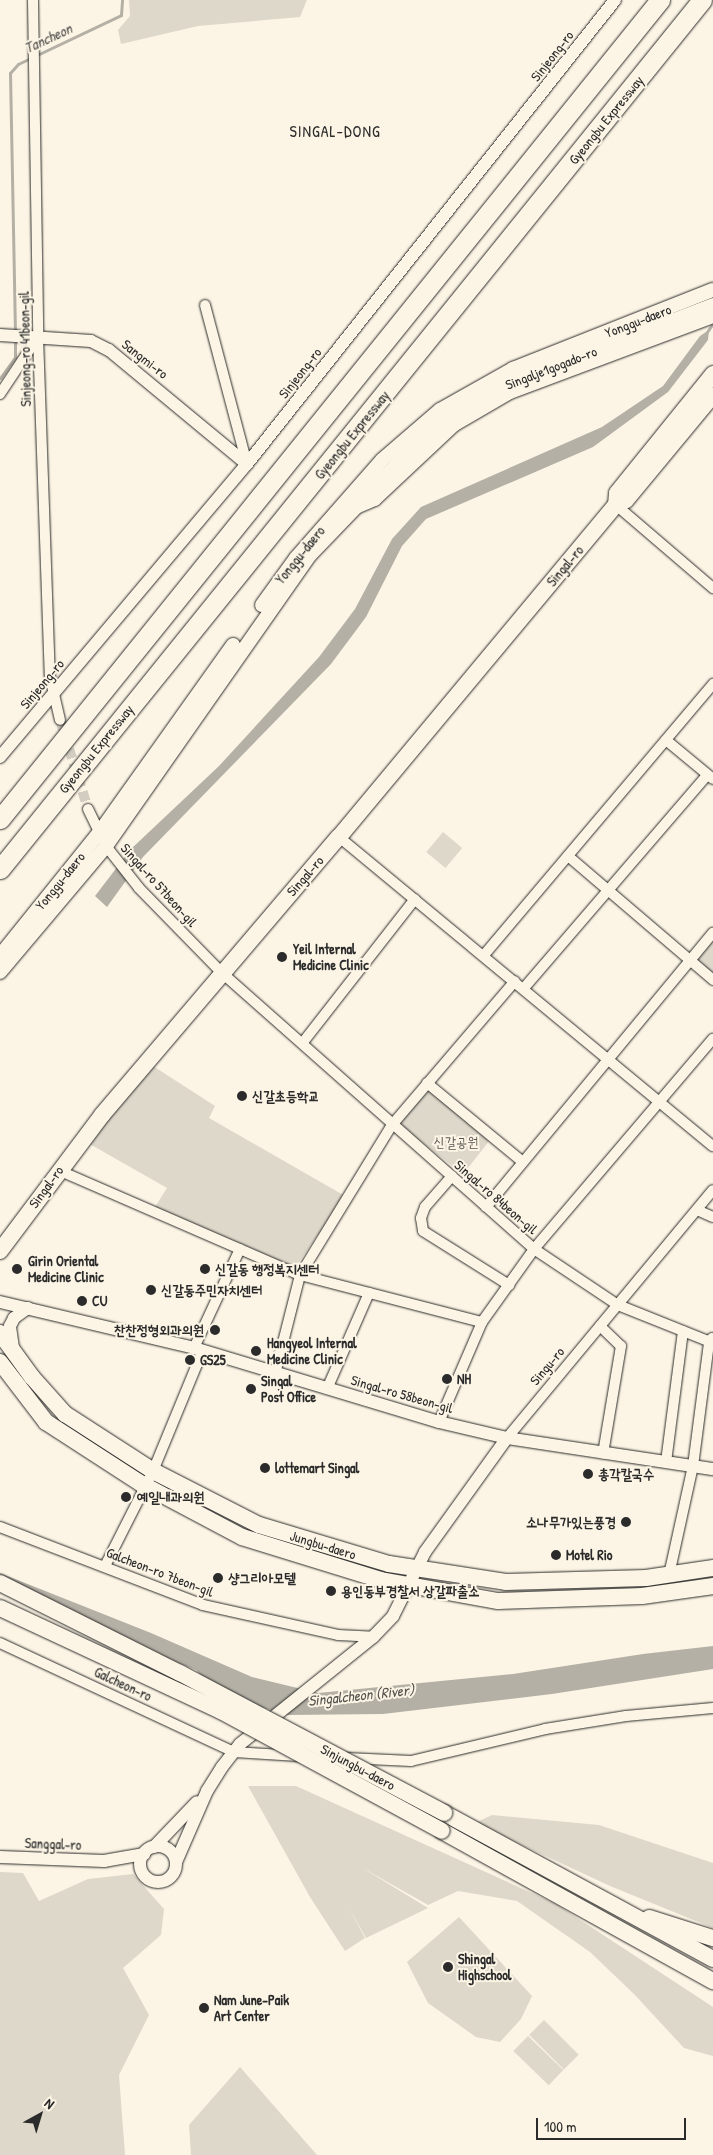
<!DOCTYPE html>
<meta charset="utf-8">
<style>
body{margin:0}
#map{position:relative;width:713px;height:2155px;overflow:hidden;background:#fcf5e5;font-family:"Patrick Hand","Poor Story",sans-serif}
div>[style]{position:absolute}
.green>*{inset:0;background:#ded8ca;transform-origin:0 0}
.water>*{inset:0;background:#b4b0a5}
.stream>*{height:3px;margin:-1.5px;padding:0 1.5px;transform-origin:1.5px;border-radius:1.5px;background:#b4b0a5}
.minor-tunnel>*{height:10px;margin-top:-5px;transform-origin:0;background:repeating-linear-gradient(90deg,#d2cdc0 0 10px,transparent 0 15px)}
.roads{filter:drop-shadow(0 0 1px #2b2b2b) drop-shadow(0 0 1px #2b2b2b)}
.minor>*{height:10px;margin:-5px;padding:0 5px;transform-origin:5px;border-radius:5px;background:#fcf5e5}
.tertiary>*{height:12px;margin:-6px;padding:0 6px;transform-origin:6px;border-radius:6px;background:#fcf5e5}
.tertiary>.ring{margin:-6px;padding:0;box-sizing:content-box;background:none;border:12px solid #fcf5e5;border-radius:50%}
.secondary>*{height:14px;margin:-7px;padding:0 7px;transform-origin:7px;border-radius:7px;background:#fcf5e5}
.primary>*{height:16px;margin:-8px;padding:0 8px;transform-origin:8px;border-radius:8px;background:#fcf5e5}
.trunk>*{height:16px;margin:-8px;padding:0 8px;transform-origin:8px;border-radius:8px;background:#fcf5e5}
.motorway>*{height:19px;margin:-9.5px;padding:0 9.5px;transform-origin:9.5px;border-radius:9.5px;background:#fcf5e5}
.bridges{filter:drop-shadow(0 0 1px #2b2b2b) drop-shadow(0 0 1px #2b2b2b)}
.trunk-bridge>*{height:16px;margin:-8px;padding:0 8px;transform-origin:8px;border-radius:8px;background:#fcf5e5}
.dots>*{width:14px;height:14px;translate:-50% -50%;box-sizing:border-box;border:2px solid #fcf5e5;border-radius:50%}
span{translate:-50% -50%;white-space:nowrap;text-align:center;line-height:1.15;-webkit-text-stroke:4px #fcf5e5;paint-order:stroke}
.street-label{font-size:14px;color:#2b2b2b}
.poi-label{font-size:14px;color:#2b2b2b;font-weight:700}
.left{translate:0 -50%;text-align:left}
.right{translate:-100% -50%;text-align:right}
.park-label{font-size:14px;color:#585653}
.water-label{font-size:15px;color:#545350;font-style:italic}
.quarter-label{font-size:16px;color:#2b2b2b;letter-spacing:1px}
.north{position:absolute;left:15px;top:2090px;width:50px;height:50px;-webkit-text-stroke:4px #fcf5e5;paint-order:stroke;rotate:39deg;font-size:14px;font-weight:700;line-height:20px;text-align:center;color:#2b2b2b}
.north::after{content:'';display:block;margin:auto;width:18px;height:22px;background:#2b2b2b;clip-path:polygon(50% 0,100% 100%,50% 72%,0 100%)}
.scale{position:absolute;left:536px;top:2118px;width:150px;height:22px;box-sizing:border-box;border:2px solid #2b2b2b;border-top:0;padding-left:6px;font-size:15px;line-height:18px;white-space:nowrap;color:#2b2b2b;-webkit-text-stroke:4px #fcf5e5;paint-order:stroke}
</style>
<div id="map">
<div class="green">
<i style="clip-path:polygon(129px 0,307px 0,300px 17px,198px 26px,121px 44px,118px 30px,130px 16px)"></i>
<i style="left:443px;top:832px;width:25px;height:26px;rotate:40deg"></i>
<i style="clip-path:polygon(713px 933px,713px 980px,690px 960px)"></i>
<i style="clip-path:polygon(153px 1066px,215px 1106px,209px 1118px,345px 1196px,299px 1262px,291px 1266px,155px 1207px,167px 1188px,88px 1143px)"></i>
<i style="left:427px;top:1089px;width:81px;height:45px;rotate:38deg"></i>
<i style="clip-path:polygon(248px 1786px,296px 1786px,556px 1904px,713px 2007px,713px 2056px,684px 2048px,634px 1994px,590px 1952px,517px 1901px,458px 1891px,428px 1905px,361px 1867px,428px 1908px,366px 1938px,349px 1908px,365px 1938px,345px 1951px,310px 1897px)"></i>
<i style="clip-path:polygon(492px 1815px,599px 1825px,713px 1863px,713px 1928px,610px 1886px,475px 1823px)"></i>
<i style="clip-path:polygon(0 1872px,23px 1873px,39px 1901px,88px 1879px,133px 1874px,164px 1909px,161px 1935px,123px 1968px,149px 2015px,119px 2075px,125px 2155px,0 2155px)"></i>
<i style="clip-path:polygon(459px 1917px,532px 1996px,521px 2019px,500px 2042px,476px 2037px,428px 2003px,407px 1962px)"></i>
<i style="left:544px;top:2020px;width:49px;height:21px;rotate:45deg"></i>
<i style="left:528px;top:2036px;width:49px;height:21px;rotate:44deg"></i>
<i style="clip-path:polygon(240px 2067px,317px 2155px,191px 2155px,189px 2125px)"></i>
</div>
<div class="water">
<i style="clip-path:polygon(709px 330px,708px 340px,668px 392px,593px 447px,426px 519px,402px 546px,366px 617px,331px 664px,143px 857px,107px 907px,95px 896px,131px 849px,219px 766px,319px 657px,355px 609px,392px 539px,421px 507px,602px 427px,663px 386px,700px 336px)"></i>
<i style="clip-path:polygon(0 1573px,151px 1633px,252px 1677px,318px 1693px,513px 1674px,643px 1654px,713px 1646px,713px 1669px,552px 1694px,383px 1714px,287px 1715px,252px 1704px,208px 1682px,196px 1670px,100px 1632px,91px 1638px,0 1588px)"></i>
</div>
<div class="stream">
<i style="left:707px;top:332px;width:11px;rotate:-56deg"></i>
<i style="left:15px;top:333px;width:260px;rotate:-91.1deg"></i>
<i style="left:10px;top:73px;width:12px;rotate:-48deg"></i>
<i style="left:18px;top:64px;width:114px;rotate:-25.4deg"></i>
<i style="left:121px;top:15px;width:15px;rotate:-86deg"></i>
<i style="left:0;top:378px;width:26px;rotate:-54deg"></i>
<i style="left:15px;top:357px;width:17px;rotate:-90deg"></i>
</div>
<div class="minor-tunnel">
<i style="left:60px;top:720px;width:93px;rotate:72.5deg"></i>
</div>
<div class="roads">
<div class="minor">
<i style="left:33px;top:0;width:337px;rotate:89.1deg"></i>
<i style="left:38px;top:337px;width:340px;rotate:88deg"></i>
<i style="left:50px;top:677px;width:44px;rotate:76.9deg"></i>
<i style="left:205px;top:305px;width:164px;rotate:75.2deg"></i>
<i style="left:0;top:394px;width:69px;rotate:-56.3deg"></i>
<i style="left:616px;top:505px;width:128px;rotate:40.6deg"></i>
<i style="left:666px;top:740px;width:61px;rotate:39.7deg"></i>
<i style="left:88px;top:809px;width:41px;rotate:64.1deg"></i>
<i style="left:106px;top:846px;width:53px;rotate:51.8deg"></i>
<i style="left:139px;top:888px;width:117px;rotate:45.7deg"></i>
<i style="left:221px;top:972px;width:418px;rotate:41.5deg"></i>
<i style="left:534px;top:1249px;width:101px;rotate:33.7deg"></i>
<i style="left:618px;top:1305px;width:102px;rotate:21.8deg"></i>
<i style="left:339px;top:837px;width:485px;rotate:39.6deg"></i>
<i style="left:568px;top:856px;width:191px;rotate:40.5deg"></i>
<i style="left:484px;top:955px;width:355px;rotate:-49.8deg"></i>
<i style="left:524px;top:988px;width:281px;rotate:-49.3deg"></i>
<i style="left:304px;top:1041px;width:180px;rotate:-52deg"></i>
<i style="left:427px;top:1083px;width:124px;rotate:39.5deg"></i>
<i style="left:58px;top:1170px;width:264px;rotate:23.5deg"></i>
<i style="left:300px;top:1275px;width:188px;rotate:14.5deg"></i>
<i style="left:452px;top:1176px;width:41px;rotate:131.1deg"></i>
<i style="left:425px;top:1207px;width:12px;rotate:110deg"></i>
<i style="left:421px;top:1218px;width:13px;rotate:81deg"></i>
<i style="left:423px;top:1231px;width:102px;rotate:32.1deg"></i>
<i style="left:486px;top:1207px;width:356px;rotate:-50.4deg"></i>
<i style="left:697px;top:1210px;width:17px;rotate:24deg"></i>
<i style="left:600px;top:1326px;width:29px;rotate:44deg"></i>
<i style="left:621px;top:1346px;width:109px;rotate:99.5deg"></i>
<i style="left:194px;top:1348px;width:109px;rotate:-65.1deg"></i>
<i style="left:275px;top:1374px;width:102px;rotate:-75.8deg"></i>
<i style="left:300px;top:1275px;width:176px;rotate:-58.5deg"></i>
<i style="left:392px;top:1125px;width:189px;rotate:-49.5deg"></i>
<i style="left:327px;top:1389px;width:105px;rotate:-66.4deg"></i>
<i style="left:439px;top:1422px;width:109px;rotate:-66.7deg"></i>
<i style="left:482px;top:1322px;width:90px;rotate:-54.5deg"></i>
<i style="left:534px;top:1249px;width:276px;rotate:-49.6deg"></i>
<i style="left:507px;top:1438px;width:322px;rotate:-50.3deg"></i>
<i style="left:666px;top:1462px;width:132px;rotate:-82.6deg"></i>
<i style="left:0;top:1527px;width:217px;rotate:21deg"></i>
<i style="left:203px;top:1605px;width:138px;rotate:12.5deg"></i>
<i style="left:338px;top:1635px;width:35px;rotate:3deg"></i>
<i style="left:105px;top:1566px;width:106px;rotate:-63.2deg"></i>
<i style="left:153px;top:1471px;width:129px;rotate:-67.6deg"></i>
<i style="left:669px;top:1575px;width:112px;rotate:-77.6deg"></i>
<i style="left:693px;top:1466px;width:125px;rotate:-82.6deg"></i>
<i style="left:709px;top:1342px;width:5px;rotate:-53deg"></i>
<i style="left:0;top:1643px;width:258px;rotate:25deg"></i>
<i style="left:234px;top:1752px;width:64px;rotate:3.6deg"></i>
<i style="left:347px;top:1758px;width:64px;rotate:2.7deg"></i>
<i style="left:411px;top:1761px;width:138px;rotate:-13.4deg"></i>
<i style="left:545px;top:1729px;width:82px;rotate:-9.1deg"></i>
<i style="left:626px;top:1716px;width:87px;rotate:-5.3deg"></i>
</div>
<div class="tertiary">
<i style="left:0;top:335px;width:91px;rotate:3.8deg"></i>
<i style="left:91px;top:341px;width:20px;rotate:27deg"></i>
<i style="left:109px;top:350px;width:179px;rotate:39.6deg"></i>
<i style="left:356px;top:508px;width:21px;rotate:-23deg"></i>
<i style="left:375px;top:500px;width:110px;rotate:-43.2deg"></i>
<i style="left:455px;top:425px;width:64px;rotate:-30.2deg"></i>
<i style="left:510px;top:393px;width:217px;rotate:-20.5deg"></i>
<i style="left:0;top:757px;width:383px;rotate:-49.9deg"></i>
<i style="left:247px;top:464px;width:592px;rotate:-51.58deg"></i>
<i style="left:0;top:1302px;width:199px;rotate:13.3deg"></i>
<i style="left:194px;top:1348px;width:256px;rotate:16.8deg"></i>
<i style="left:439px;top:1422px;width:70px;rotate:13.2deg"></i>
<i style="left:507px;top:1438px;width:208px;rotate:8.6deg"></i>
<i style="left:13px;top:1348px;width:22px;rotate:-98deg"></i>
<i style="left:10px;top:1326px;width:9px;rotate:-63deg"></i>
<i style="left:14px;top:1318px;width:17px;rotate:-36deg"></i>
<i class="ring" style="left:140px;top:1846px;width:24px;height:24px"></i>
<i style="left:154px;top:1847px;width:62px;rotate:-46.3deg"></i>
<i style="left:0;top:1857px;width:104px;rotate:2.2deg"></i>
<i style="left:104px;top:1861px;width:41px;rotate:-9.9deg"></i>
<i style="left:176px;top:1862px;width:77px;rotate:-66.4deg"></i>
<i style="left:207px;top:1791px;width:28px;rotate:-58deg"></i>
<i style="left:222px;top:1767px;width:29px;rotate:-52deg"></i>
<i style="left:240px;top:1744px;width:171px;rotate:-38.8deg"></i>
<i style="left:373px;top:1637px;width:29px;rotate:-46deg"></i>
<i style="left:393px;top:1616px;width:72px;rotate:-63.4deg"></i>
<i style="left:425px;top:1552px;width:140px;rotate:-54.3deg"></i>
</div>
<div class="secondary">
<i style="left:262px;top:605px;width:58px;rotate:-54.1deg"></i>
<i style="left:296px;top:558px;width:130px;rotate:-48.7deg"></i>
<i style="left:382px;top:460px;width:77px;rotate:-40.8deg"></i>
<i style="left:440px;top:410px;width:84px;rotate:-29.3deg"></i>
<i style="left:513px;top:369px;width:215px;rotate:-21.6deg"></i>
<i style="left:0;top:956px;width:158px;rotate:-51.2deg"></i>
<i style="left:99px;top:833px;width:231px;rotate:-54.5deg"></i>
<i style="left:0;top:972px;width:165px;rotate:-49.9deg"></i>
<i style="left:106px;top:846px;width:355px;rotate:-55deg"></i>
<i style="left:310px;top:555px;width:134px;rotate:-46.2deg"></i>
<i style="left:403px;top:458px;width:62px;rotate:-41.1deg"></i>
<i style="left:450px;top:417px;width:64px;rotate:-30.2deg"></i>
<i style="left:505px;top:385px;width:223px;rotate:-21deg"></i>
</div>
<div class="primary">
<i style="left:616px;top:505px;width:12px;rotate:-85deg"></i>
<i style="left:617px;top:493px;width:153px;rotate:-51.1deg"></i>
<i style="left:0;top:1251px;width:170px;rotate:-53.1deg"></i>
<i style="left:102px;top:1115px;width:365px;rotate:-49.6deg"></i>
<i style="left:339px;top:837px;width:432px;rotate:-50.2deg"></i>
<i style="left:616px;top:505px;width:11px;rotate:-27deg"></i>
<i style="left:626px;top:500px;width:136px;rotate:-50.4deg"></i>
<i style="left:0;top:1333px;width:54px;rotate:54deg"></i>
<i style="left:32px;top:1377px;width:50px;rotate:48.3deg"></i>
<i style="left:65px;top:1414px;width:105px;rotate:32.9deg"></i>
<i style="left:153px;top:1471px;width:119px;rotate:27deg"></i>
<i style="left:259px;top:1525px;width:136px;rotate:16.7deg"></i>
<i style="left:389px;top:1564px;width:118px;rotate:8.7deg"></i>
<i style="left:506px;top:1582px;width:140px;rotate:-1.6deg"></i>
<i style="left:646px;top:1578px;width:68px;rotate:-8.5deg"></i>
<i style="left:0;top:1362px;width:76px;rotate:52.5deg"></i>
<i style="left:46px;top:1422px;width:114px;rotate:32.9deg"></i>
<i style="left:142px;top:1484px;width:113px;rotate:27.9deg"></i>
<i style="left:242px;top:1537px;width:145px;rotate:17.2deg"></i>
<i style="left:381px;top:1580px;width:119px;rotate:10.2deg"></i>
<i style="left:498px;top:1601px;width:144px;rotate:-2deg"></i>
<i style="left:642px;top:1596px;width:72px;rotate:-8deg"></i>
</div>
<div class="trunk">
<i style="left:444px;top:1813px;width:306px;rotate:28.5deg"></i>
<i style="left:442px;top:1831px;width:310px;rotate:29deg"></i>
<i style="left:649px;top:1918px;width:67px;rotate:17.4deg"></i>
</div>
<div class="motorway">
<i style="left:0;top:819px;width:1052px;rotate:-51.14deg"></i>
<i style="left:0;top:869px;width:1117px;rotate:-51.07deg"></i>
</div>
</div>
<div class="bridges">
<div class="trunk-bridge">
<i style="left:0;top:1583px;width:201px;rotate:26.6deg"></i>
<i style="left:180px;top:1673px;width:299px;rotate:27.9deg"></i>
<i style="left:0;top:1608px;width:244px;rotate:25deg"></i>
<i style="left:221px;top:1711px;width:251px;rotate:28.5deg"></i>
</div>
</div>
<div class="dots">
<i style="left:282px;top:957px;background:#2b2b2b"></i>
<i style="left:242px;top:1096px;background:#2b2b2b"></i>
<i style="left:17px;top:1269px;background:#2b2b2b"></i>
<i style="left:205px;top:1269px;background:#2b2b2b"></i>
<i style="left:151px;top:1290px;background:#2b2b2b"></i>
<i style="left:82px;top:1301px;background:#2b2b2b"></i>
<i style="left:215px;top:1330px;background:#2b2b2b"></i>
<i style="left:256px;top:1351px;background:#2b2b2b"></i>
<i style="left:190px;top:1360px;background:#2b2b2b"></i>
<i style="left:447px;top:1379px;background:#2b2b2b"></i>
<i style="left:251px;top:1389px;background:#2b2b2b"></i>
<i style="left:265px;top:1468px;background:#2b2b2b"></i>
<i style="left:588px;top:1474px;background:#2b2b2b"></i>
<i style="left:126px;top:1497px;background:#2b2b2b"></i>
<i style="left:626px;top:1522px;background:#2b2b2b"></i>
<i style="left:556px;top:1555px;background:#2b2b2b"></i>
<i style="left:218px;top:1578px;background:#2b2b2b"></i>
<i style="left:331px;top:1591px;background:#2b2b2b"></i>
<i style="left:448px;top:1967px;background:#2b2b2b"></i>
<i style="left:204px;top:2008px;background:#2b2b2b"></i>
</div>
<div class="street-label">
<span style="left:552px;top:56px;rotate:-52deg">Sinjeong-ro</span>
<span style="left:606px;top:120px;rotate:-51deg">Gyeongbu Expressway</span>
<span style="left:638px;top:321px;rotate:-21deg">Yonggu-daero</span>
<span style="left:25px;top:349px;rotate:-91deg">Sinjeong-ro 41beon-gil</span>
<span style="left:145px;top:359px;rotate:38deg">Sangmi-ro</span>
<span style="left:551px;top:368px;rotate:-21deg">Singalje1gogado-ro</span>
<span style="left:300px;top:373px;rotate:-52deg">Sinjeong-ro</span>
<span style="left:352px;top:435px;rotate:-51deg">Gyeongbu Expressway</span>
<span style="left:300px;top:555px;rotate:-51deg">Yonggu-daero</span>
<span style="left:565px;top:566px;rotate:-50deg">Singal-ro</span>
<span style="left:42px;top:684px;rotate:-50deg">Sinjeong-ro</span>
<span style="left:96px;top:749px;rotate:-51deg">Gyeongbu Expressway</span>
<span style="left:305px;top:876px;rotate:-49deg">Singal-ro</span>
<span style="left:60px;top:881px;rotate:-51deg">Yonggu-daero</span>
<span style="left:159px;top:885px;rotate:48deg">Singal-ro 57beon-gil</span>
<span style="left:46px;top:1187px;rotate:-54deg">Singal-ro</span>
<span style="left:496px;top:1197px;rotate:41deg">Singal-ro 84beon-gil</span>
<span style="left:547px;top:1366px;rotate:-50deg">Singu-ro</span>
<span style="left:402px;top:1394px;rotate:16deg">Singal-ro 58beon-gil</span>
<span style="left:323px;top:1545px;rotate:17deg">Jungbu-daero</span>
<span style="left:160px;top:1572px;rotate:21deg">Galcheon-ro 7beon-gil</span>
<span style="left:123px;top:1684px;rotate:25deg">Galcheon-ro</span>
<span style="left:358px;top:1767px;rotate:28deg">Sinjungbu-daero</span>
<span style="left:53px;top:1844px;rotate:2deg">Sanggal-ro</span>
</div>
<div class="poi-label">
<span class="left" style="left:293px;top:957px">Yeil Internal<br>Medicine Clinic</span>
<span class="left" style="left:252px;top:1096px">신갈초등학교</span>
<span class="left" style="left:28px;top:1269px">Girin Oriental<br>Medicine Clinic</span>
<span class="left" style="left:215px;top:1269px">신갈동 행정복지센터</span>
<span class="left" style="left:161px;top:1290px">신갈동주민자치센터</span>
<span class="left" style="left:92px;top:1301px">CU</span>
<span class="right" style="left:204px;top:1330px">찬찬정형외과의원</span>
<span class="left" style="left:267px;top:1351px">Hangyeol Internal<br>Medicine Clinic</span>
<span class="left" style="left:200px;top:1360px">GS25</span>
<span class="left" style="left:457px;top:1379px">NH</span>
<span class="left" style="left:261px;top:1389px">Singal<br>Post Office</span>
<span class="left" style="left:275px;top:1468px">lottemart Singal</span>
<span class="left" style="left:598px;top:1474px">총각칼국수</span>
<span class="left" style="left:137px;top:1497px">예일내과의원</span>
<span class="right" style="left:616px;top:1522px">소나무가있는풍경</span>
<span class="left" style="left:566px;top:1555px">Motel Rio</span>
<span class="left" style="left:228px;top:1578px">샹그리아모텔</span>
<span class="left" style="left:341px;top:1591px">용인동부경찰서 상갈파출소</span>
<span class="left" style="left:458px;top:1967px">Shingal<br>Highschool</span>
<span class="left" style="left:214px;top:2008px">Nam June-Paik<br>Art Center</span>
</div>
<div class="park-label">
<span style="left:456px;top:1142px">신갈공원</span>
</div>
<div class="water-label">
<span style="left:48px;top:38px;rotate:-25deg">Tancheon</span>
<span style="left:361px;top:1695px;rotate:-6deg">Singalcheon (River)</span>
</div>
<div class="quarter-label">
<span style="left:335px;top:131px">SINGAL-DONG</span>
</div>
<div class="north">N</div>
<div class="scale">100 m</div>
</div>
